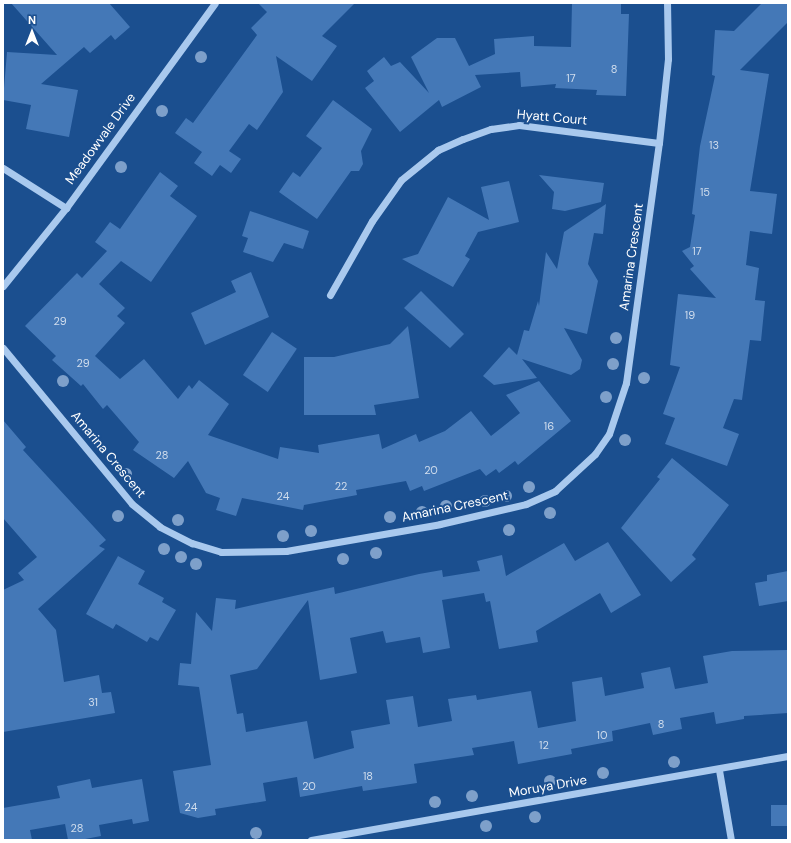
<!DOCTYPE html>
<style>
body{margin:0}
#map{position:relative;width:791px;height:843px;overflow:hidden;background:#1b4f8f;font-family:"DM Sans",sans-serif}
div>[style]{position:absolute}
.building>*{inset:0;background:#4478b7;transform-origin:0 0}
.minor>*{height:7px;margin:-3.5px;padding:0 3.5px;transform-origin:3.5px;border-radius:3.5px;background:#a9c9ee}
.trees>*{width:12px;height:12px;margin:-6px;border-radius:50%;background:#7ea0ca}
span{translate:-50% -50%;white-space:nowrap;text-align:center;line-height:1.15;-webkit-text-stroke:4px #1b4f8f;paint-order:stroke}
.number-label{font-size:11px;color:#d0dded}
.number-label span{-webkit-text-stroke-width:0}
.street-label{font-size:13px;color:#fff}
.frame{position:absolute;inset:0;border:4px solid #fff;pointer-events:none}
.north{position:absolute;left:12px;top:12px;width:40px;height:40px;-webkit-text-stroke:3px #1b4f8f;paint-order:stroke;rotate:0deg;font-size:11px;font-weight:700;line-height:16px;text-align:center;color:#fff}
.north::after{content:'';display:block;margin:auto;width:14px;height:18px;background:#fff;clip-path:polygon(50% 0,100% 100%,50% 72%,0 100%)}
</style>
<div id="map">
<div class="building">
<i style="clip-path:polygon(11px 3px,109px 3px,130px 27px,115px 40px,111px 35px,90px 53px,84px 47px,41px 84px,78px 90px,69px 137px,26px 129px,31px 105px,3px 100px,7px 52px,57px 55px)"></i>
<i style="clip-path:polygon(258px 3px,355px 3px,322px 36px,337px 46px,312px 81px,276px 56px,283px 92px,257px 130px,249px 124px,229px 151px,241px 159px,231px 173px,220px 165px,212px 176px,194px 163px,202px 152px,175px 133px,186px 118px,193px 123px,257px 35px,251px 28px,267px 12px)"></i>
<i style="clip-path:polygon(572px 3px,621px 3px,621px 14px,629px 14px,626px 96px,596px 95px,597px 90px,555px 88px,556px 84px,521px 87px,520px 72px,475px 75px,481px 87px,442px 107px,439px 100px,400px 132px,365px 88px,374px 81px,367px 71px,384px 57px,391px 66px,400px 62px,429px 93px,411px 57px,437px 38px,455px 38px,469px 66px,495px 54px,494px 39px,534px 36px,534px 46px,571px 47px)"></i>
<i style="clip-path:polygon(762px 3px,788px 3px,788px 22px,740px 70px,769px 74px,750px 191px,777px 194px,772px 234px,750px 231px,746px 265px,759px 268px,755px 300px,765px 301px,761px 341px,750px 340px,742px 400px,734px 399px,723px 428px,739px 434px,727px 466px,665px 444px,675px 418px,663px 414px,680px 367px,670px 365px,678px 294px,716px 298px,690px 269px,694px 266px,682px 251px,690px 247px,695px 215px,692px 214px,700px 146px,715px 76px,712px 75px,715px 30px,734px 31px)"></i>
<i style="clip-path:polygon(333px 100px,372px 129px,361px 151px,363px 164px,359px 171px,351px 171px,317px 219px,279px 192px,293px 172px,300px 177px,322px 148px,306px 136px)"></i>
<i style="clip-path:polygon(160px 172px,178px 186px,170px 196px,197px 216px,151px 282px,121px 261px,99px 284px,125px 308px,117px 316px,125px 323px,95px 356px,120px 379px,144px 359px,178px 399px,189px 385px,192px 389px,199px 380px,229px 404px,208px 435px,278px 459px,280px 447px,319px 453px,318px 445px,379px 434px,382px 449px,416px 434px,419px 442px,445px 431px,471px 411px,491px 436px,520px 413px,506px 395px,539px 381px,571px 421px,518px 465px,515px 461px,499px 473px,496px 469px,486px 476px,480px 469px,424px 491px,422px 486px,410px 491px,406px 481px,356px 490px,357px 495px,304px 505px,303px 510px,242px 498px,236px 516px,216px 510px,220px 498px,206px 493px,188px 461px,174px 478px,133px 450px,139px 442px,107px 405px,103px 409px,83px 384px,81px 386px,52px 360px,56px 356px,25px 326px,77px 273px,82px 278px,107px 251px,95px 242px,110px 222px,120px 229px)"></i>
<i style="clip-path:polygon(539px 175px,604px 183px,601px 202px,565px 211px,552px 209px,554px 192px)"></i>
<i style="clip-path:polygon(509px 181px,519px 222px,478px 232px,465px 256px,470px 259px,453px 287px,402px 259px,418px 254px,448px 197px,489px 220px,481px 187px)"></i>
<i style="clip-path:polygon(606px 204px,603px 234px,594px 233px,588px 264px,598px 281px,587px 334px,564px 328px,582px 360px,580px 369px,571px 375px,522px 359px,537px 378px,494px 385px,483px 376px,509px 347px,517px 355px,524px 330px,529px 331px,538px 301px,539px 306px,546px 252px,557px 269px,564px 232px)"></i>
<i style="clip-path:polygon(250px 211px,309px 231px,303px 249px,284px 243px,273px 262px,243px 252px,248px 238px,242px 236px)"></i>
<i style="clip-path:polygon(251px 272px,269px 317px,205px 345px,191px 313px,236px 292px,231px 281px)"></i>
<i style="clip-path:polygon(421px 291px,464px 334px,450px 348px,404px 308px)"></i>
<i style="clip-path:polygon(408px 326px,419px 398px,374px 405px,376px 415px,304px 415px,304px 357px,334px 357px,390px 344px)"></i>
<i style="left:272px;top:332px;width:30px;height:52px;rotate:34deg"></i>
<i style="clip-path:polygon(3px 420px,26px 447px,23px 450px,106px 540px,99px 546px,105px 549px,38px 609px,56px 630px,64px 682px,99px 675px,102px 693px,111px 692px,115px 713px,3px 732px,3px 590px,24px 580px,18px 573px,37px 557px,3px 518px)"></i>
<i style="clip-path:polygon(672px 458px,729px 505px,692px 555px,696px 559px,671px 582px,621px 528px,660px 479px,657px 477px)"></i>
<i style="clip-path:polygon(608px 542px,641px 595px,611px 613px,600px 593px,536px 631px,538px 642px,499px 649px,490px 601px,486px 602px,484px 593px,442px 600px,450px 648px,423px 653px,420px 637px,386px 643px,383px 631px,350px 638px,357px 673px,320px 680px,308px 600px,257px 669px,230px 675px,237px 714px,243px 713px,246px 732px,307px 721px,314px 759px,354px 748px,351px 731px,390px 724px,386px 700px,413px 696px,418px 727px,452px 721px,448px 699px,476px 695px,477px 700px,531px 691px,538px 728px,576px 721px,572px 682px,602px 677px,605px 696px,644px 688px,641px 673px,670px 667px,675px 689px,708px 683px,703px 656px,732px 651px,788px 650px,788px 713px,744px 716px,744px 719px,716px 724px,714px 712px,680px 718px,682px 729px,653px 735px,650px 723px,612px 731px,613px 741px,571px 749px,572px 754px,518px 764px,514px 741px,472px 748px,474px 755px,414px 764px,417px 783px,363px 791px,362px 786px,300px 797px,297px 777px,263px 783px,266px 801px,215px 809px,216px 815px,198px 818px,180px 813px,173px 771px,211px 765px,199px 687px,178px 685px,180px 663px,191px 664px,196px 612px,212px 631px,216px 598px,236px 600px,235px 609px,334px 587px,335px 594px,419px 574px,442px 570px,443px 577px,480px 571px,477px 561px,502px 555px,506px 576px,564px 543px,575px 561px)"></i>
<i style="clip-path:polygon(118px 556px,145px 571px,138px 584px,164px 598px,162px 602px,176px 610px,158px 641px,150px 637px,147px 642px,116px 624px,113px 629px,86px 614px)"></i>
<i style="clip-path:polygon(788px 571px,788px 601px,759px 606px,755px 583px,767px 581px,767px 575px)"></i>
<i style="clip-path:polygon(90px 779px,92px 788px,142px 779px,149px 821px,133px 824px,132px 819px,99px 825px,101px 836px,80px 840px,68px 840px,65px 824px,30px 830px,32px 840px,3px 840px,3px 808px,60px 798px,57px 786px)"></i>
<i style="left:771px;top:805px;width:17px;height:21px"></i>
</div>
<div class="minor">
<i style="left:3px;top:168px;width:75px;rotate:32.4deg"></i>
<i style="left:3px;top:286px;width:100px;rotate:-51.1deg"></i>
<i style="left:66px;top:208px;width:253px;rotate:-54deg"></i>
<i style="left:330px;top:295px;width:85px;rotate:-60.4deg"></i>
<i style="left:372px;top:221px;width:50px;rotate:-54.7deg"></i>
<i style="left:401px;top:180px;width:48px;rotate:-39deg"></i>
<i style="left:438px;top:150px;width:27px;rotate:-24deg"></i>
<i style="left:463px;top:139px;width:30px;rotate:-20deg"></i>
<i style="left:491px;top:129px;width:28px;rotate:-8deg"></i>
<i style="left:519px;top:125px;width:141px;rotate:7.3deg"></i>
<i style="left:3px;top:348px;width:202px;rotate:50.4deg"></i>
<i style="left:132px;top:504px;width:36px;rotate:39deg"></i>
<i style="left:160px;top:527px;width:36px;rotate:27deg"></i>
<i style="left:192px;top:543px;width:30px;rotate:17deg"></i>
<i style="left:221px;top:552px;width:65px;rotate:-0.9deg"></i>
<i style="left:286px;top:551px;width:156px;rotate:-9.9deg"></i>
<i style="left:440px;top:524px;width:88px;rotate:-13.1deg"></i>
<i style="left:526px;top:504px;width:32px;rotate:-24deg"></i>
<i style="left:555px;top:491px;width:54px;rotate:-42.8deg"></i>
<i style="left:595px;top:454px;width:24px;rotate:-55deg"></i>
<i style="left:609px;top:434px;width:54px;rotate:-71.6deg"></i>
<i style="left:626px;top:383px;width:242px;rotate:-82.2deg"></i>
<i style="left:659px;top:143px;width:84px;rotate:-83.9deg"></i>
<i style="left:668px;top:59px;width:56px;rotate:-91deg"></i>
<i style="left:719px;top:770px;width:71px;rotate:80.3deg"></i>
<i style="left:311px;top:840px;width:484px;rotate:-10deg"></i>
</div>
<div class="trees">
<i style="left:201px;top:57px"></i>
<i style="left:162px;top:111px"></i>
<i style="left:121px;top:167px"></i>
<i style="left:616px;top:338px"></i>
<i style="left:613px;top:364px"></i>
<i style="left:644px;top:378px"></i>
<i style="left:63px;top:381px"></i>
<i style="left:606px;top:397px"></i>
<i style="left:625px;top:440px"></i>
<i style="left:126px;top:474px"></i>
<i style="left:529px;top:487px"></i>
<i style="left:506px;top:496px"></i>
<i style="left:485px;top:501px"></i>
<i style="left:446px;top:506px"></i>
<i style="left:422px;top:512px"></i>
<i style="left:550px;top:513px"></i>
<i style="left:118px;top:516px"></i>
<i style="left:390px;top:517px"></i>
<i style="left:178px;top:520px"></i>
<i style="left:509px;top:530px"></i>
<i style="left:311px;top:531px"></i>
<i style="left:283px;top:536px"></i>
<i style="left:164px;top:549px"></i>
<i style="left:376px;top:553px"></i>
<i style="left:181px;top:557px"></i>
<i style="left:343px;top:559px"></i>
<i style="left:196px;top:564px"></i>
<i style="left:674px;top:762px"></i>
<i style="left:603px;top:773px"></i>
<i style="left:550px;top:781px"></i>
<i style="left:472px;top:796px"></i>
<i style="left:435px;top:802px"></i>
<i style="left:535px;top:817px"></i>
<i style="left:486px;top:826px"></i>
<i style="left:256px;top:833px"></i>
</div>
<div class="number-label">
<span style="left:614px;top:69px">8</span>
<span style="left:571px;top:78px">17</span>
<span style="left:714px;top:145px">13</span>
<span style="left:705px;top:192px">15</span>
<span style="left:697px;top:251px">17</span>
<span style="left:690px;top:315px">19</span>
<span style="left:60px;top:321px">29</span>
<span style="left:83px;top:363px">29</span>
<span style="left:549px;top:426px">16</span>
<span style="left:162px;top:455px">28</span>
<span style="left:431px;top:470px">20</span>
<span style="left:341px;top:486px">22</span>
<span style="left:283px;top:496px">24</span>
<span style="left:93px;top:702px">31</span>
<span style="left:661px;top:724px">8</span>
<span style="left:602px;top:735px">10</span>
<span style="left:544px;top:745px">12</span>
<span style="left:368px;top:776px">18</span>
<span style="left:309px;top:786px">20</span>
<span style="left:191px;top:807px">24</span>
<span style="left:77px;top:828px">28</span>
</div>
<div class="street-label">
<span style="left:552px;top:118px;rotate:5deg">Hyatt Court</span>
<span style="left:101px;top:139px;rotate:-54deg">Meadowvale Drive</span>
<span style="left:632px;top:257px;rotate:-82deg">Amarina Crescent</span>
<span style="left:108px;top:455px;rotate:50deg">Amarina Crescent</span>
<span style="left:455px;top:507px;rotate:-12deg">Amarina Crescent</span>
<span style="left:548px;top:787px;rotate:-10deg">Moruya Drive</span>
</div>
<div class="frame"></div>
<div class="north">N</div>
</div>
